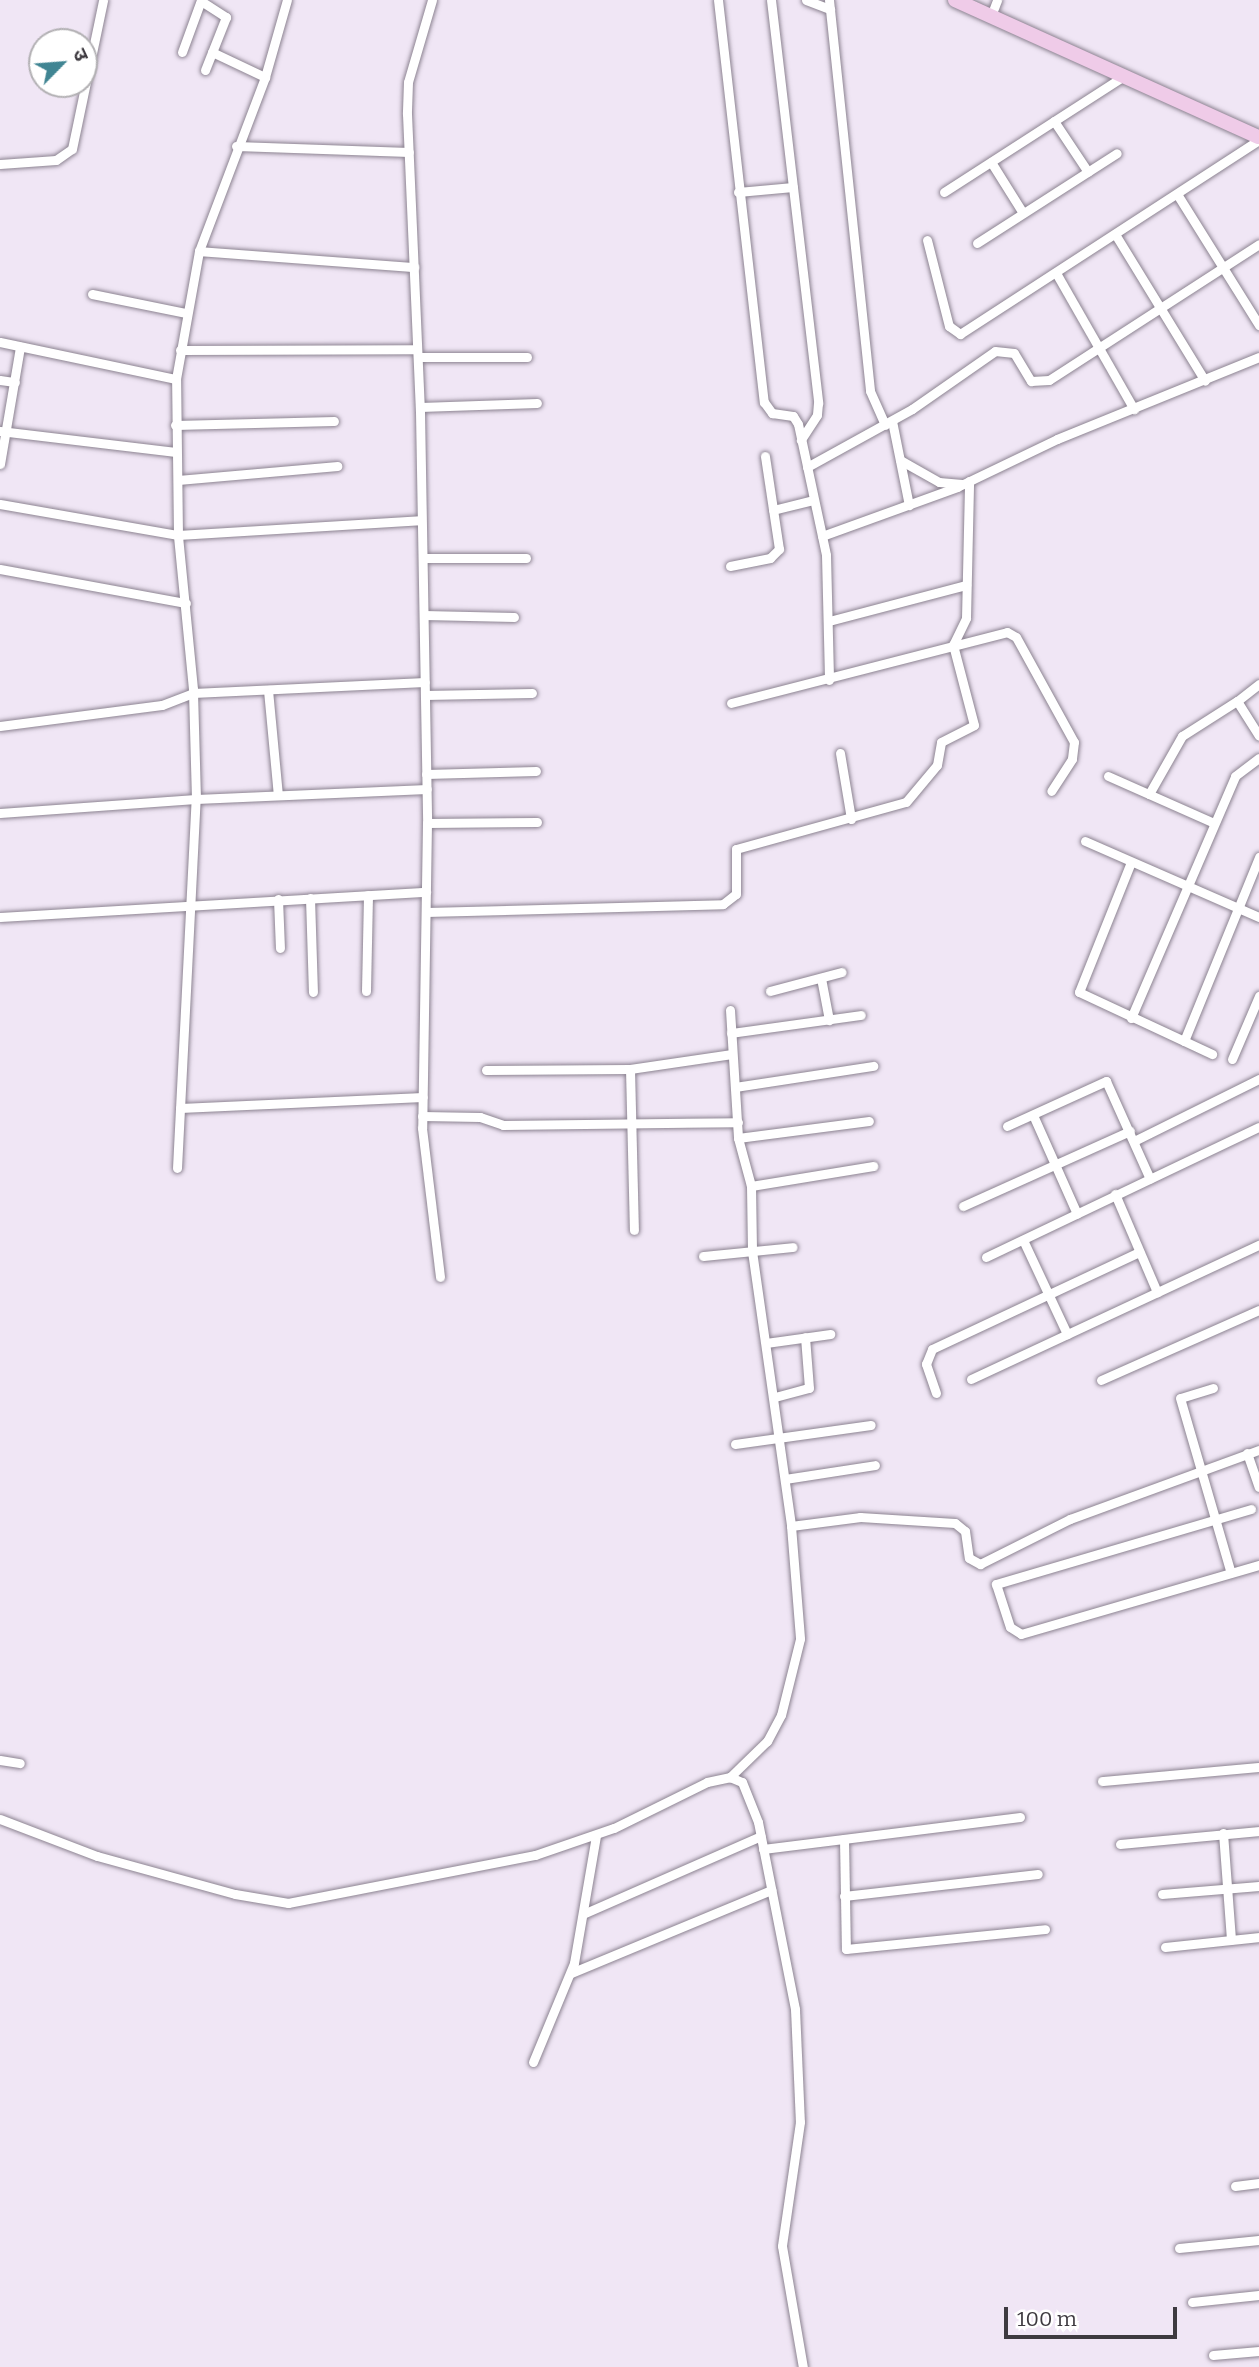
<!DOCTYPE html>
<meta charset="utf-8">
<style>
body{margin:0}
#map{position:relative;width:1259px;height:2367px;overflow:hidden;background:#f0e6f5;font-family:Bitter,"Noto Sans Devanagari",serif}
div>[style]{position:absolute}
.roads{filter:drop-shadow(0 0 2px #8c8391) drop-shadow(0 0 2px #8c8391)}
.street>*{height:9px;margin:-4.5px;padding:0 4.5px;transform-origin:4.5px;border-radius:4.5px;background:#fff}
.primary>*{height:14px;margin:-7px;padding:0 7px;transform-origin:7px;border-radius:7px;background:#efcbe8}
span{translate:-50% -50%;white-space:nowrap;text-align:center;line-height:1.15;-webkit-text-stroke:5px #fff;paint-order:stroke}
.north{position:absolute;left:28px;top:28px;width:70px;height:70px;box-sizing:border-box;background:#fff;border:2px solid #b2b0b3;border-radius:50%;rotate:65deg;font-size:19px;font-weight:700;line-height:28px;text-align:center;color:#3e3a40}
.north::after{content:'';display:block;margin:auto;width:24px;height:32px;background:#408593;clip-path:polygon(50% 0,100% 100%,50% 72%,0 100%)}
.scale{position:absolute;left:1004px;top:2307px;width:173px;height:32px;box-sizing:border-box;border:4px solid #3e3a40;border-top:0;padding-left:9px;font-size:21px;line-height:24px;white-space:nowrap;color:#3e3a40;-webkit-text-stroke:5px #fff;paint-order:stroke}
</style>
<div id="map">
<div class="roads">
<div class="street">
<i style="left:432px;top:0;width:85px;rotate:106.3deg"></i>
<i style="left:408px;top:82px;width:32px;rotate:92deg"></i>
<i style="left:407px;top:114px;width:298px;rotate:87.5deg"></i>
<i style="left:420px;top:412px;width:411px;rotate:89deg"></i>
<i style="left:427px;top:823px;width:305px;rotate:90.9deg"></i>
<i style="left:422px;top:1128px;width:150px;rotate:83.1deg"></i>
<i style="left:718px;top:0;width:405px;rotate:83.5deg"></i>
<i style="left:764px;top:402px;width:14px;rotate:54deg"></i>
<i style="left:772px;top:413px;width:21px;rotate:8deg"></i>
<i style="left:793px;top:416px;width:9px;rotate:58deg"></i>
<i style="left:798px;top:424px;width:134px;rotate:77.9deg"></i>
<i style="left:826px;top:555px;width:125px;rotate:88.6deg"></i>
<i style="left:771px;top:0;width:406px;rotate:83.3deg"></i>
<i style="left:818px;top:403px;width:12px;rotate:95deg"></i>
<i style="left:817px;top:415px;width:30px;rotate:123deg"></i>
<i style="left:806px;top:0;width:26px;rotate:21deg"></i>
<i style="left:829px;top:0;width:393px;rotate:84deg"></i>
<i style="left:870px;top:391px;width:37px;rotate:66deg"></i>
<i style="left:201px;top:1px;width:30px;rotate:33deg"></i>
<i style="left:226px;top:17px;width:57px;rotate:111.6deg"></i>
<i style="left:991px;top:16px;width:17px;rotate:-69deg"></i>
<i style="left:182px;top:52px;width:55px;rotate:-69.9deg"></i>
<i style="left:212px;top:52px;width:59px;rotate:25.3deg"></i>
<i style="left:1054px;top:121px;width:61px;rotate:56.3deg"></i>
<i style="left:236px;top:146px;width:173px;rotate:2deg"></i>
<i style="left:991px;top:162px;width:60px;rotate:57.9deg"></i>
<i style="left:0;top:164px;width:56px;rotate:-4.1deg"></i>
<i style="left:56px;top:160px;width:19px;rotate:-35deg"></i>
<i style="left:72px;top:149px;width:152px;rotate:-78.2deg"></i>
<i style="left:738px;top:192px;width:55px;rotate:-5.2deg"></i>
<i style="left:944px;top:192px;width:214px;rotate:-32.8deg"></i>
<i style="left:1177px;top:194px;width:155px;rotate:58deg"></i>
<i style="left:1115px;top:234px;width:172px;rotate:58.5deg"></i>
<i style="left:927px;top:240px;width:89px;rotate:75.7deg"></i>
<i style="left:949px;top:326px;width:14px;rotate:36deg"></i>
<i style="left:960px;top:334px;width:356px;rotate:-33deg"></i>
<i style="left:977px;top:243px;width:166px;rotate:-32.7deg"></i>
<i style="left:199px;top:251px;width:216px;rotate:4.3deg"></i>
<i style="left:1056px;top:273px;width:157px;rotate:60.2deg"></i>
<i style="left:92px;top:294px;width:95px;rotate:11.5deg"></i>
<i style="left:0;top:342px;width:180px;rotate:11.9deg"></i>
<i style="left:180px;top:350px;width:237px;rotate:-0.2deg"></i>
<i style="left:418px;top:357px;width:109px"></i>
<i style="left:0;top:380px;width:15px;rotate:8deg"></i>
<i style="left:420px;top:407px;width:117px;rotate:-2deg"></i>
<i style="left:892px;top:421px;width:86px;rotate:78.6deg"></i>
<i style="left:175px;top:425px;width:159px;rotate:-1.4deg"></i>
<i style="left:0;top:431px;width:177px;rotate:6.8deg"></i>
<i style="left:900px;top:460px;width:45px;rotate:29.4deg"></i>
<i style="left:939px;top:482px;width:23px;rotate:5deg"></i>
<i style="left:0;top:464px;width:119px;rotate:-80.3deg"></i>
<i style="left:807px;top:467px;width:120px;rotate:-28.9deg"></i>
<i style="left:912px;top:409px;width:101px;rotate:-34.9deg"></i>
<i style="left:995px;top:351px;width:19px;rotate:6deg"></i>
<i style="left:1014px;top:353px;width:33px;rotate:59deg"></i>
<i style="left:1031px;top:381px;width:18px;rotate:-3deg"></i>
<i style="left:1049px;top:380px;width:250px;rotate:-32.9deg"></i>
<i style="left:178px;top:480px;width:160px;rotate:-5deg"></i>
<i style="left:0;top:504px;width:181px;rotate:9.9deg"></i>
<i style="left:178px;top:535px;width:242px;rotate:-3.5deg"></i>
<i style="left:773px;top:510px;width:41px;rotate:-14deg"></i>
<i style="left:822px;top:536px;width:144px;rotate:-19.9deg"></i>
<i style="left:957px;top:487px;width:111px;rotate:-25.6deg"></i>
<i style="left:1057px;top:439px;width:218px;rotate:-22.1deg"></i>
<i style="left:423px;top:558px;width:103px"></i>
<i style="left:730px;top:566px;width:41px;rotate:-11.3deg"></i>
<i style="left:770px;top:558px;width:13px;rotate:-45deg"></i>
<i style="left:779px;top:549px;width:94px;rotate:-98.6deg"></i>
<i style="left:0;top:569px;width:189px;rotate:10.4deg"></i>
<i style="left:424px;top:615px;width:90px;rotate:1.3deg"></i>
<i style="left:829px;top:621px;width:142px;rotate:-14.7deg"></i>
<i style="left:1259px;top:684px;width:28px;rotate:142deg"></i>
<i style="left:1237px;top:701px;width:41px;rotate:57.8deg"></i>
<i style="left:268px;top:690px;width:105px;rotate:84.6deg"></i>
<i style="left:425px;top:695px;width:107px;rotate:-1.1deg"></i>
<i style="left:731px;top:703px;width:285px;rotate:-14.4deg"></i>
<i style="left:1007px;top:632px;width:10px;rotate:29deg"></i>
<i style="left:1016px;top:637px;width:120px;rotate:61.1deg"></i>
<i style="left:1074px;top:742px;width:17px;rotate:97deg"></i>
<i style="left:1072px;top:759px;width:38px;rotate:123deg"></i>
<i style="left:0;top:726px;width:163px;rotate:-7.4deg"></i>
<i style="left:162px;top:705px;width:33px;rotate:-21deg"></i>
<i style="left:193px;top:693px;width:232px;rotate:-2.7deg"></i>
<i style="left:840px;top:753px;width:67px;rotate:80.5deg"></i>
<i style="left:426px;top:774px;width:110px;rotate:-1.6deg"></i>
<i style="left:1108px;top:776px;width:116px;rotate:23.9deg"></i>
<i style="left:1149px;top:794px;width:67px;rotate:-60.4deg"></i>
<i style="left:1182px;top:736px;width:65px;rotate:-32.5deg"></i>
<i style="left:0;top:813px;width:196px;rotate:-4.1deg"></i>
<i style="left:196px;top:799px;width:231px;rotate:-2.5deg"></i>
<i style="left:427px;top:823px;width:110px;rotate:-0.5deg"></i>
<i style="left:1085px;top:841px;width:190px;rotate:23.6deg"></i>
<i style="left:1131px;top:862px;width:140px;rotate:111.8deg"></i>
<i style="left:1079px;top:992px;width:147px;rotate:25deg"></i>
<i style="left:310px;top:898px;width:94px;rotate:88.2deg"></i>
<i style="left:278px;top:899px;width:49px;rotate:87.7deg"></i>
<i style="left:426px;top:912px;width:297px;rotate:-1.5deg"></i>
<i style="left:723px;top:904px;width:16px;rotate:-38deg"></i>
<i style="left:736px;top:894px;width:45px;rotate:-90deg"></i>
<i style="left:736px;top:849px;width:176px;rotate:-15.5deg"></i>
<i style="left:906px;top:802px;width:48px;rotate:-50deg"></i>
<i style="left:937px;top:765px;width:23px;rotate:-80deg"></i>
<i style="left:941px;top:742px;width:37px;rotate:-27deg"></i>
<i style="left:974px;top:725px;width:83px;rotate:-104.7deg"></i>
<i style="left:953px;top:645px;width:30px;rotate:-64deg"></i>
<i style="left:966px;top:618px;width:137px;rotate:-88.7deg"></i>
<i style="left:0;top:917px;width:427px;rotate:-3.4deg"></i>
<i style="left:821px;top:978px;width:43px;rotate:79.2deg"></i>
<i style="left:366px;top:991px;width:96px;rotate:-88.8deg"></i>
<i style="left:770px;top:991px;width:74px;rotate:-14.8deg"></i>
<i style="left:730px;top:1010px;width:128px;rotate:86.4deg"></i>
<i style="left:738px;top:1138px;width:50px;rotate:74.8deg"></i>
<i style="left:751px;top:1186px;width:65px;rotate:89.1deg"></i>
<i style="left:752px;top:1251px;width:278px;rotate:81.9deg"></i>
<i style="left:791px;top:1526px;width:113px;rotate:85.4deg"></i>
<i style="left:800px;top:1639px;width:78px;rotate:104deg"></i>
<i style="left:781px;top:1715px;width:30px;rotate:118deg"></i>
<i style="left:767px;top:1741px;width:52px;rotate:135.8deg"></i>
<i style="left:1131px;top:1018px;width:263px;rotate:-66.7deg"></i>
<i style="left:1235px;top:776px;width:30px;rotate:-37deg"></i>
<i style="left:731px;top:1033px;width:131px;rotate:-7.9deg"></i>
<i style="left:1184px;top:1041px;width:199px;rotate:-67.8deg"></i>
<i style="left:1232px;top:1059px;width:69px;rotate:-66.8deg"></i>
<i style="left:630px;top:1069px;width:161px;rotate:88.6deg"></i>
<i style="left:486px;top:1070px;width:144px;rotate:-0.4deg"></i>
<i style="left:630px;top:1069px;width:103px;rotate:-8.4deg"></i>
<i style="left:735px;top:1087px;width:140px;rotate:-8.7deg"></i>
<i style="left:180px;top:1108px;width:243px;rotate:-2.6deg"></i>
<i style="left:1033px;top:1115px;width:108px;rotate:66deg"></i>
<i style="left:422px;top:1116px;width:58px;rotate:1deg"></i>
<i style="left:480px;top:1117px;width:24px;rotate:19deg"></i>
<i style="left:503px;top:1125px;width:235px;rotate:-0.7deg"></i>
<i style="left:1007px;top:1126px;width:109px;rotate:-24.4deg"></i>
<i style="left:1106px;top:1081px;width:107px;rotate:65.8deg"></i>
<i style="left:738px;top:1138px;width:132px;rotate:-7.4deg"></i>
<i style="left:1134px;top:1141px;width:140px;rotate:-26.4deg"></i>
<i style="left:177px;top:1168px;width:369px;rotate:-87.1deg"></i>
<i style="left:196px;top:799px;width:110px;rotate:-91.6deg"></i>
<i style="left:193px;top:689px;width:155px;rotate:-95.6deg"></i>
<i style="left:178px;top:535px;width:156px;rotate:-90.7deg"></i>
<i style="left:176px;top:379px;width:130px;rotate:-79.8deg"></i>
<i style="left:199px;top:251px;width:186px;rotate:-69.2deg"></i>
<i style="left:265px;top:77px;width:80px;rotate:-74.1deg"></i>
<i style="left:751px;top:1186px;width:124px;rotate:-9.3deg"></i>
<i style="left:1115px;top:1194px;width:107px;rotate:66.8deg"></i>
<i style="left:963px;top:1206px;width:183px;rotate:-24.2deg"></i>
<i style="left:1023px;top:1240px;width:104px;rotate:64.9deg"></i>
<i style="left:703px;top:1256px;width:90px;rotate:-5.7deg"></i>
<i style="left:986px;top:1257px;width:302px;rotate:-25.5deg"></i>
<i style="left:766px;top:1343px;width:65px;rotate:-8deg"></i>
<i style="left:971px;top:1379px;width:318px;rotate:-25deg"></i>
<i style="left:1101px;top:1380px;width:173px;rotate:-23.9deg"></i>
<i style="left:1213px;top:1388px;width:34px;rotate:163deg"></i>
<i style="left:1180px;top:1398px;width:182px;rotate:73.8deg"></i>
<i style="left:936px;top:1393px;width:31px;rotate:-109deg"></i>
<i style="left:926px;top:1364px;width:16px;rotate:-68deg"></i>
<i style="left:932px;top:1349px;width:229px;rotate:-25.1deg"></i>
<i style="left:775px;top:1397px;width:35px;rotate:-15deg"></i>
<i style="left:809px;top:1388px;width:51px;rotate:-94.5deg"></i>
<i style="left:735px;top:1444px;width:137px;rotate:-8deg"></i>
<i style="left:1247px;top:1453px;width:36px;rotate:71deg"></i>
<i style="left:785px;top:1479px;width:91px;rotate:-8.8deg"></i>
<i style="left:1251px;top:1509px;width:266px;rotate:163.6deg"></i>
<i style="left:996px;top:1584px;width:45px;rotate:72deg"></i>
<i style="left:1010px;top:1627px;width:13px;rotate:32deg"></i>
<i style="left:1021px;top:1634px;width:248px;rotate:-16.2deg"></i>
<i style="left:791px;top:1526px;width:70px;rotate:-7.4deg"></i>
<i style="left:860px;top:1517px;width:95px;rotate:3.6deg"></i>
<i style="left:955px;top:1523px;width:13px;rotate:39deg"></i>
<i style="left:965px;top:1531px;width:27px;rotate:82deg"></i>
<i style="left:969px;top:1558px;width:13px;rotate:29deg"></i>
<i style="left:980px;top:1564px;width:101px;rotate:-26.6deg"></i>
<i style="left:1070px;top:1519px;width:201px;rotate:-20.1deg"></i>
<i style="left:0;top:1760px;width:20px;rotate:9deg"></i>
<i style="left:1102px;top:1781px;width:158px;rotate:-5.1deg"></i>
<i style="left:0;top:1819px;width:104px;rotate:20.9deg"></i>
<i style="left:97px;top:1856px;width:143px;rotate:15.4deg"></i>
<i style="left:235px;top:1894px;width:54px;rotate:9.6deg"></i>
<i style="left:288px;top:1903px;width:252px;rotate:-11deg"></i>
<i style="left:535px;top:1855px;width:83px;rotate:-18.9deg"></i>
<i style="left:614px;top:1828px;width:104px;rotate:-26.3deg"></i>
<i style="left:707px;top:1782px;width:24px;rotate:-12deg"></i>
<i style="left:730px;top:1777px;width:13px;rotate:23deg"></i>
<i style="left:742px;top:1782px;width:43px;rotate:68.2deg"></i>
<i style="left:758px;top:1822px;width:191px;rotate:78.8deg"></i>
<i style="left:795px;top:2009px;width:113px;rotate:87.5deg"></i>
<i style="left:800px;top:2122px;width:125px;rotate:98.3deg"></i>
<i style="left:782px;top:2246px;width:123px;rotate:80.2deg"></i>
<i style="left:1223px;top:1833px;width:107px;rotate:85.7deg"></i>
<i style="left:844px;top:1839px;width:110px;rotate:89deg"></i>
<i style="left:846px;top:1949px;width:200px;rotate:-5.7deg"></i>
<i style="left:1120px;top:1844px;width:140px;rotate:-5.3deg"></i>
<i style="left:763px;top:1849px;width:259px;rotate:-7.1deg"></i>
<i style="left:1162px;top:1894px;width:97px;rotate:-4.7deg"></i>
<i style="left:844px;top:1896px;width:195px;rotate:-6.5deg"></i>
<i style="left:583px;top:1914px;width:194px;rotate:-23.7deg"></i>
<i style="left:1165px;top:1947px;width:95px;rotate:-6.1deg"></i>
<i style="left:571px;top:1973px;width:217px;rotate:-22.5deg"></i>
<i style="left:533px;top:2062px;width:107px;rotate:-67.5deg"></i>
<i style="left:574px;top:1963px;width:130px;rotate:-80.2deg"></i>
<i style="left:1235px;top:2186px;width:24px;rotate:-7deg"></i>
<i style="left:1179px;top:2248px;width:80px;rotate:-5.7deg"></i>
<i style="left:1192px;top:2302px;width:67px;rotate:-6deg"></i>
<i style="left:1213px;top:2355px;width:46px;rotate:-5deg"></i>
</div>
<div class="primary">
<i style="left:955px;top:0;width:333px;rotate:24.3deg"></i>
</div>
</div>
<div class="north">उ</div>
<div class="scale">100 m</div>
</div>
